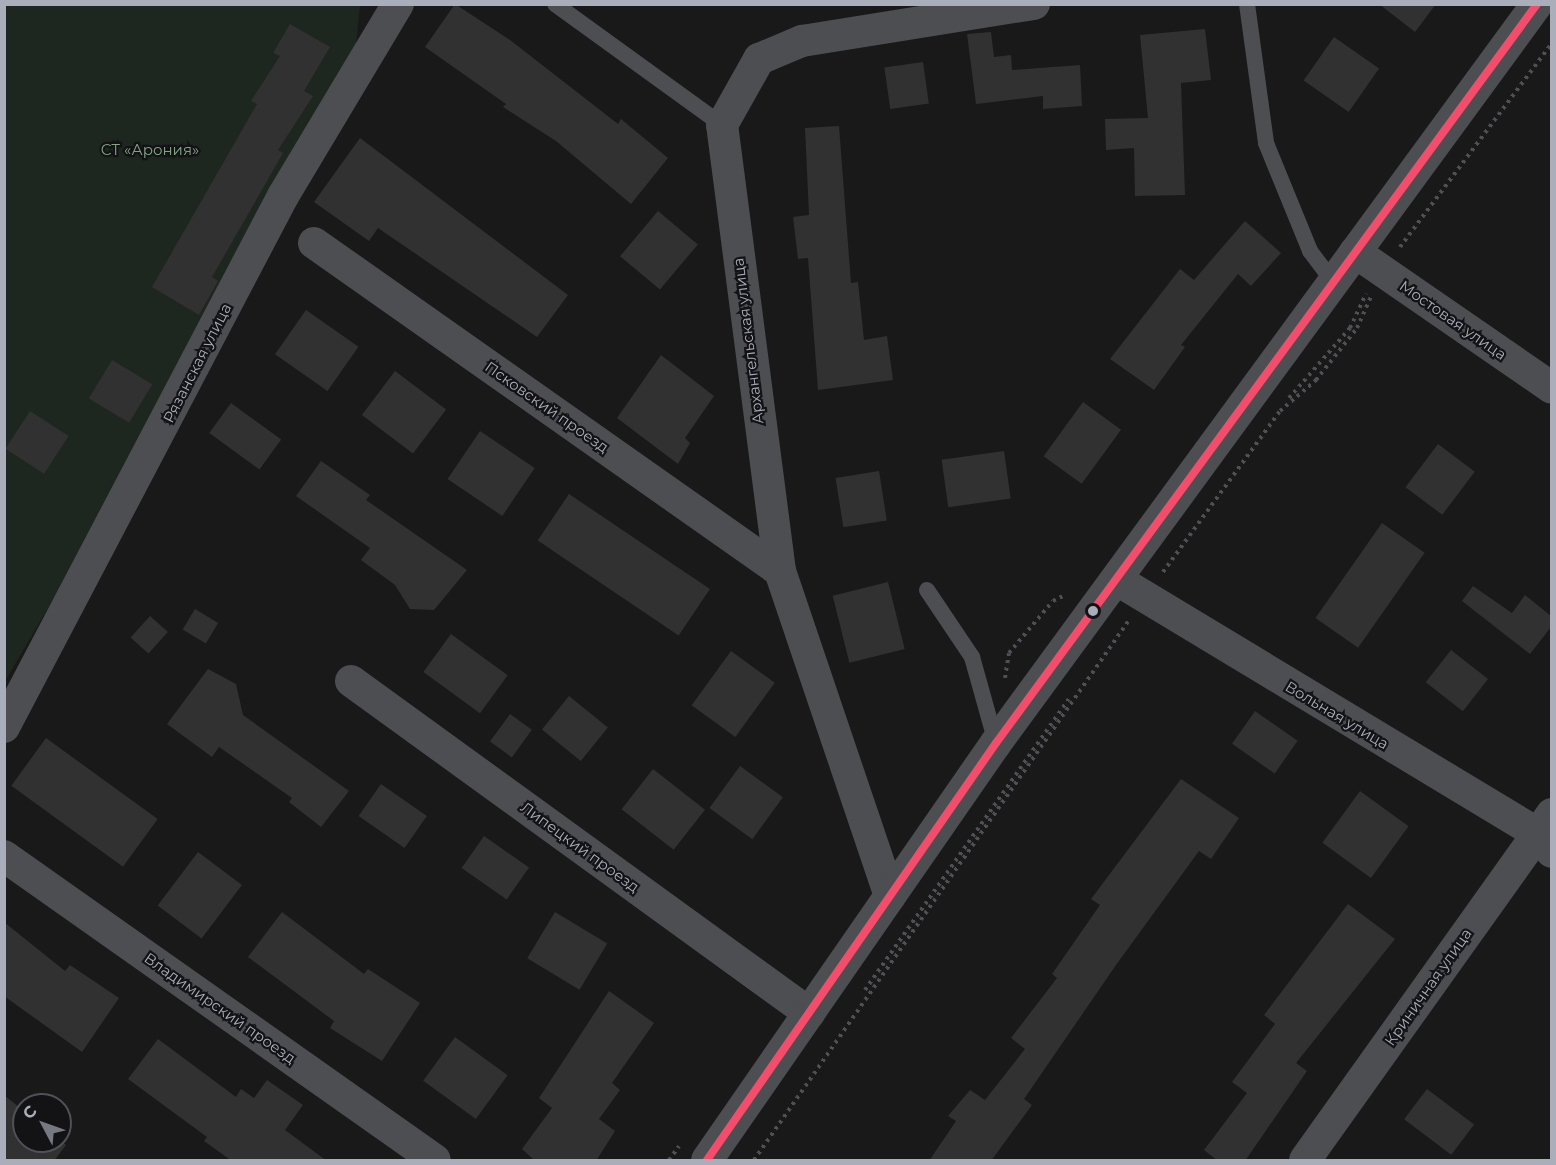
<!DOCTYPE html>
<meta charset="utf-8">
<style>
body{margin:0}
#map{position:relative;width:1556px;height:1165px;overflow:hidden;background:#191919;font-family:Montserrat,sans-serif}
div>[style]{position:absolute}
.green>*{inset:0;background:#1e2620}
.building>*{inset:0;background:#313131;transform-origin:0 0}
.path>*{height:4px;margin-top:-2px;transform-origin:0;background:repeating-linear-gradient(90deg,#4f4f54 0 3px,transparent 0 7.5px)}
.service>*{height:16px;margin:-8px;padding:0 8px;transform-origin:8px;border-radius:8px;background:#4d4e52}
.minor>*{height:32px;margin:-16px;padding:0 16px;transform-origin:16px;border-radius:16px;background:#4d4e52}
.bus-1>*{height:8px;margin:-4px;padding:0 4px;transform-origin:4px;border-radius:4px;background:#f44d6c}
.dots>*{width:16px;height:16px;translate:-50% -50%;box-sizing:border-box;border:3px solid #131315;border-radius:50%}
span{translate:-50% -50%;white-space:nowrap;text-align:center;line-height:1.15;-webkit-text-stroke:4.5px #131315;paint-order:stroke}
.park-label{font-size:15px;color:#81a585}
.street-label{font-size:15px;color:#aaadba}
.frame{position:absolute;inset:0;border:6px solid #aaadba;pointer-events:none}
.north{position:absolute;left:12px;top:1093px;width:60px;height:60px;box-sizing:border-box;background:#131315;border:2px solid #4f5157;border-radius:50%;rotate:311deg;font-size:16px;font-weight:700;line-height:24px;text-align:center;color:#aaadba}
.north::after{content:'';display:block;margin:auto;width:21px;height:27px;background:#777982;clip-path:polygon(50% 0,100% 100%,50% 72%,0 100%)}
</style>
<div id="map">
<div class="green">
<i style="clip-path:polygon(5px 5px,360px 5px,351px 96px,5px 681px)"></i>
</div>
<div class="building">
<i style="clip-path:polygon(455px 4px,510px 40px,618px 124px,621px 119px,668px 158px,631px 204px,556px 141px,503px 107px,506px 104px,425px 47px)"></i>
<i style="clip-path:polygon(1379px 4px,1436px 4px,1415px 32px)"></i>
<i style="clip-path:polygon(290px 24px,330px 47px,304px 91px,313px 96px,278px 150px,283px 153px,212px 277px,218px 281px,199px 315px,152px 287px,257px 104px,251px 101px,280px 56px,273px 53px)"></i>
<i style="clip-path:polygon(1205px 29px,1211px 80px,1181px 83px,1185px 195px,1135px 196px,1134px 148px,1106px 150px,1105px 119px,1148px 118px,1140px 35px)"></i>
<i style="clip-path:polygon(991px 32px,994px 57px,1011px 55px,1012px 70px,1080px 65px,1082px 106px,1043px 109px,1043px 96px,976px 104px,967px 34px)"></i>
<i style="left:1334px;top:37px;width:55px;height:53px;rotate:35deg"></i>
<i style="left:923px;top:62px;width:42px;height:39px;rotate:82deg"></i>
<i style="clip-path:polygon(839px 126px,851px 283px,858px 282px,864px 340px,887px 336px,893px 380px,818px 390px,808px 258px,798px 259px,793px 217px,809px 215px,805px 128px)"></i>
<i style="clip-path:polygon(360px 138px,568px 295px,537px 337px,378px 228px,369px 241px,314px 202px)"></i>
<i style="left:658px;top:211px;width:52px;height:59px;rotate:40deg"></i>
<i style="clip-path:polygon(1245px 221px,1281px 253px,1251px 286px,1238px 274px,1181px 345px,1185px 347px,1154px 390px,1110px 359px,1180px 269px,1194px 280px)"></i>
<i style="left:306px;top:310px;width:64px;height:54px;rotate:35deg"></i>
<i style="clip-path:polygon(661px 355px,714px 396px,685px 438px,690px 443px,678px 464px,617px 418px)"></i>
<i style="left:112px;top:360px;width:47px;height:45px;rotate:31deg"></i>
<i style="left:395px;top:371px;width:64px;height:55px;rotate:37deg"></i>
<i style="left:1083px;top:402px;width:47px;height:67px;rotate:36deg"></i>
<i style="left:231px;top:403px;width:62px;height:37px;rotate:36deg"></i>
<i style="left:30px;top:411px;width:46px;height:45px;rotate:33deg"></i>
<i style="left:480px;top:431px;width:66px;height:58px;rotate:34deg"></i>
<i style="left:1438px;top:444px;width:46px;height:54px;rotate:37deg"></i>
<i style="left:1004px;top:451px;width:48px;height:63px;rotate:82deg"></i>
<i style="clip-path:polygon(321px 461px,370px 495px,366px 500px,467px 570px,434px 610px,410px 609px,395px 585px,361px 560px,370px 548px,296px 496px)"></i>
<i style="left:879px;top:471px;width:50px;height:44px;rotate:81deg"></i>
<i style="left:569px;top:494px;width:170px;height:56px;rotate:34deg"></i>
<i style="left:1382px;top:523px;width:52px;height:116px;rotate:35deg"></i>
<i style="left:888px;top:582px;width:69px;height:57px;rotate:76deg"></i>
<i style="clip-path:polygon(1473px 586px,1512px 613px,1525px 595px,1551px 616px,1551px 627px,1530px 654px,1462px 601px)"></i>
<i style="left:195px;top:609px;width:27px;height:24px;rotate:31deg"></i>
<i style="left:150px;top:616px;width:24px;height:29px;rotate:42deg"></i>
<i style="left:451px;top:634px;width:70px;height:47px;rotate:36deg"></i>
<i style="left:1451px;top:650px;width:47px;height:41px;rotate:38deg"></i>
<i style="left:731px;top:651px;width:54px;height:67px;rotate:36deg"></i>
<i style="clip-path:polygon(208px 669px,236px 684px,243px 715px,349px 791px,321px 827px,289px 802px,292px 798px,219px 747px,212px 757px,167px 724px)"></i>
<i style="left:569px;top:696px;width:50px;height:43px;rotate:39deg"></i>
<i style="left:1255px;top:711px;width:52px;height:40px;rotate:35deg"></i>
<i style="left:510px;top:714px;width:27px;height:34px;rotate:36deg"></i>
<i style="left:46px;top:738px;width:138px;height:59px;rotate:36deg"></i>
<i style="left:740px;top:766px;width:53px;height:52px;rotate:36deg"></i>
<i style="left:653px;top:769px;width:66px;height:51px;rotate:38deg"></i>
<i style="clip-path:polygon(1181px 779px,1239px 818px,1211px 859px,1199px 851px,1116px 965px,1024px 1099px,1032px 1105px,991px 1161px,929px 1161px,956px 1121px,948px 1116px,970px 1090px,985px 1100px,1025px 1049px,1011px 1038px,1057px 978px,1052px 974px,1100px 905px,1091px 899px)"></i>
<i style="left:381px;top:784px;width:56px;height:39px;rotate:35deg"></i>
<i style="left:1360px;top:791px;width:60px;height:64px;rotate:36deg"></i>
<i style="left:484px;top:836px;width:55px;height:39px;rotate:35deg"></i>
<i style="left:198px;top:852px;width:55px;height:67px;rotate:37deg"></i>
<i style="clip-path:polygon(1348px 904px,1395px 939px,1296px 1063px,1307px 1071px,1245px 1161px,1218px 1161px,1204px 1150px,1247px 1093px,1232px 1082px,1275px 1024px,1264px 1015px)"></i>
<i style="clip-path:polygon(282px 912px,364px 974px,368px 969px,420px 1003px,382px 1061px,330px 1028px,334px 1021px,248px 957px)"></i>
<i style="left:555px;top:912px;width:61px;height:54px;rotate:31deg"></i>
<i style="clip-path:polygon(4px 922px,65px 971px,70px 965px,119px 998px,82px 1052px,4px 996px)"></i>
<i style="clip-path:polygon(609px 991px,654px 1023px,612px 1083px,620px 1090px,599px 1119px,615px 1131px,596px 1161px,535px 1161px,522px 1149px,552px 1108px,539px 1098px)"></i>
<i style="left:455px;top:1037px;width:65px;height:54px;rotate:36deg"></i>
<i style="clip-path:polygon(158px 1039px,236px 1097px,241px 1089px,254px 1098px,267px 1080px,303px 1105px,285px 1130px,327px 1161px,232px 1161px,204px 1141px,207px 1137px,128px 1079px)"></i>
<i style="left:1427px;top:1089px;width:59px;height:38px;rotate:37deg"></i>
<i style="clip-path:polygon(4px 1095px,24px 1111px,24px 1141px,60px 1140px,66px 1145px,54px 1161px,4px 1161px)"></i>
</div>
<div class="path">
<i style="left:1400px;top:247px;width:254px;rotate:-53.3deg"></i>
<i style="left:1289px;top:398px;width:93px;rotate:-48.9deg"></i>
<i style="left:1350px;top:328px;width:38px;rotate:-65deg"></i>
<i style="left:1163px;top:572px;width:199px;rotate:-54deg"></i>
<i style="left:1280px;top:411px;width:48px;rotate:-40.7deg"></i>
<i style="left:1316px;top:380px;width:66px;rotate:-51.7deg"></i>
<i style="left:1357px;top:328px;width:34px;rotate:-66deg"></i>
<i style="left:1005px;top:678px;width:25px;rotate:-81deg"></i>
<i style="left:1009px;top:653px;width:68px;rotate:-49.8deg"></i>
<i style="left:1053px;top:601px;width:13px;rotate:-27deg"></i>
<i style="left:865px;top:990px;width:355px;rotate:-55deg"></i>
<i style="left:669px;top:1160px;width:17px;rotate:-54deg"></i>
<i style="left:754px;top:1160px;width:657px;rotate:-55.22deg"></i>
</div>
<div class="service">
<i style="left:555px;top:4px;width:206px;rotate:35.9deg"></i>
<i style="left:1247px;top:4px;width:140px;rotate:82.2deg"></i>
<i style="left:1266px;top:143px;width:117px;rotate:67.8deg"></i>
<i style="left:1310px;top:251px;width:39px;rotate:53deg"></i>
<i style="left:927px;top:590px;width:81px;rotate:56.1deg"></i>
<i style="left:972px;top:657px;width:89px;rotate:74.4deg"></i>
</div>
<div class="minor">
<i style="left:314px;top:243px;width:570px;rotate:35.14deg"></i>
<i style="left:1355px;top:252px;width:239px;rotate:34.6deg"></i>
<i style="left:1119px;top:581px;width:488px;rotate:31.1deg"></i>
<i style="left:1537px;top:833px;width:24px;rotate:52deg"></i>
<i style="left:351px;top:681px;width:566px;rotate:35.94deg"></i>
<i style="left:4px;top:727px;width:600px;rotate:-62.28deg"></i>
<i style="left:283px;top:196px;width:224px;rotate:-59.1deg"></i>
<i style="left:4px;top:856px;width:527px;rotate:35.2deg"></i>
<i style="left:890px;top:896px;width:343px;rotate:-108.7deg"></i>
<i style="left:780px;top:571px;width:450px;rotate:-97.4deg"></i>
<i style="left:722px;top:125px;width:76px;rotate:-60.7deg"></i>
<i style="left:759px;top:59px;width:47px;rotate:-22.7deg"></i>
<i style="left:802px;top:41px;width:235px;rotate:-9.1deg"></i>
<i style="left:707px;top:1160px;width:507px;rotate:-55.28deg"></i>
<i style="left:996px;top:743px;width:916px;rotate:-53.79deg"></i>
<i style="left:1305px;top:1160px;width:425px;rotate:-54.5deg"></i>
</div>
<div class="bus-1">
<i style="left:707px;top:1160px;width:507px;rotate:-55.28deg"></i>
<i style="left:996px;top:743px;width:916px;rotate:-53.79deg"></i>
</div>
<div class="dots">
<i style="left:1093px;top:611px;background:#aaadba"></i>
</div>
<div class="park-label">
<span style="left:150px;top:150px">СТ «Арония»</span>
</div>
<div class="street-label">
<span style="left:1453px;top:320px;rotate:35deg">Мостовая улица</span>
<span style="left:748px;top:341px;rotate:-97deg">Архангельская улица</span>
<span style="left:197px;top:363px;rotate:-63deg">Рязанская улица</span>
<span style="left:547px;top:407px;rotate:35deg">Псковский проезд</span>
<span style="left:1337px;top:715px;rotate:31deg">Вольная улица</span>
<span style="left:580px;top:847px;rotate:36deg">Липецкий проезд</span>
<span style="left:1428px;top:987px;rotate:-55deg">Криничная улица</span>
<span style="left:220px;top:1008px;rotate:35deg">Владимирский проезд</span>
</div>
<div class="frame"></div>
<div class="north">С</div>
</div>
